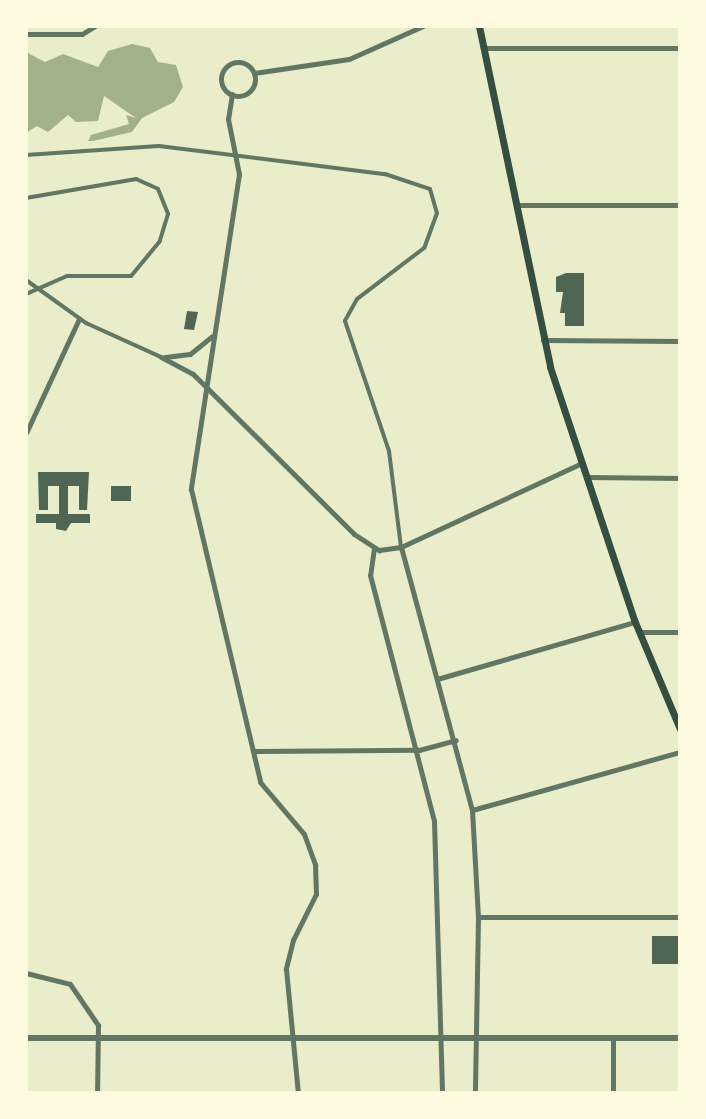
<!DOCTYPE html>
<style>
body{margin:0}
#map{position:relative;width:706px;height:1119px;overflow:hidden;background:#e9edc9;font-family:Jost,sans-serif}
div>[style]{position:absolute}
.water>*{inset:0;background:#a3b18a}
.building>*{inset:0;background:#4f6655;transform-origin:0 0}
.pedestrian>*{height:4px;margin:-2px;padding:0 2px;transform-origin:2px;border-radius:2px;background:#617663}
.minor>*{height:5px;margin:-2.5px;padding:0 2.5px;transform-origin:2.5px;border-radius:2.5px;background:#617663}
.minor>.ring{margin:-2.5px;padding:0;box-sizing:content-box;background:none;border:5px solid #617663;border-radius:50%}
.tertiary>*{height:6px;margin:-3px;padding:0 3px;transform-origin:3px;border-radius:3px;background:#617663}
.secondary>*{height:7px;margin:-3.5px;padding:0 3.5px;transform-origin:3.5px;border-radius:3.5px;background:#344e41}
span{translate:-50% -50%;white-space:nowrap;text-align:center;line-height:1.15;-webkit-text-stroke:6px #fefae0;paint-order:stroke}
.frame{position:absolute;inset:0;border:28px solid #fefae0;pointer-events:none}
</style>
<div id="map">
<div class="water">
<i style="clip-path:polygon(132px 44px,150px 48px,158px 62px,176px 65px,183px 87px,174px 102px,142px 118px,132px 132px,93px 141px,88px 141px,91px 135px,129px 124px,126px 115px,136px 118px,104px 96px,98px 121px,76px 122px,68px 115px,48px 132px,37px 126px,26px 133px,26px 52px,45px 62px,63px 54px,98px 67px,108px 51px)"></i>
</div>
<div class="building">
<i style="clip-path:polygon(566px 273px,584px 273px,584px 326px,565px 326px,565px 313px,560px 313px,563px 292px,556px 292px,556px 277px)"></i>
<i style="clip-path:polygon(187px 311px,198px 312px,194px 330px,184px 329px)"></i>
<i style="clip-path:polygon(38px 472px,89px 472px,87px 510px,79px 510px,79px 486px,68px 486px,68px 514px,90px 514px,90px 523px,71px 523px,66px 531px,56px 529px,56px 523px,36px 523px,36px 514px,59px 514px,59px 486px,48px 486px,48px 510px,39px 510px)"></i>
<i style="left:111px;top:486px;width:20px;height:15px"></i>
<i style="left:680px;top:936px;width:28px;height:28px;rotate:90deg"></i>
</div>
<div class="pedestrian">
<i style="left:26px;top:155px;width:133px;rotate:-3.9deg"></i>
<i style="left:159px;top:146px;width:228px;rotate:7.1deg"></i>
<i style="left:385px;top:174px;width:47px;rotate:18.4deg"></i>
<i style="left:430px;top:189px;width:25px;rotate:74deg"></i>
<i style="left:437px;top:213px;width:37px;rotate:110deg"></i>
<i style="left:424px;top:248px;width:84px;rotate:142.7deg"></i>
<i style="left:357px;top:299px;width:25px;rotate:119deg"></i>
<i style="left:345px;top:321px;width:137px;rotate:71.3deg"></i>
<i style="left:389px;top:451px;width:97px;rotate:82.9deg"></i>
<i style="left:26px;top:198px;width:112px;rotate:-9.8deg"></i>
<i style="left:136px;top:179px;width:24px;rotate:24deg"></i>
<i style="left:158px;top:189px;width:27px;rotate:68deg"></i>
<i style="left:168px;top:214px;width:28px;rotate:107deg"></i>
<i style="left:160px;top:241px;width:45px;rotate:129.6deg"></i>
<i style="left:131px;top:276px;width:64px;rotate:180deg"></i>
<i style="left:67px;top:276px;width:45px;rotate:156.3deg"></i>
<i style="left:26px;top:280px;width:74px;rotate:35.6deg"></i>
<i style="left:86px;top:323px;width:82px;rotate:24.4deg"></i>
</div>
<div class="minor">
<i style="left:26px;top:34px;width:56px"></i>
<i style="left:82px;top:34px;width:15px;rotate:-32deg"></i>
<i style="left:484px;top:48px;width:196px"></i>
<i class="ring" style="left:221px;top:62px;width:29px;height:29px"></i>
<i style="left:254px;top:73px;width:96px;rotate:-8.4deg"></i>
<i style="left:349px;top:59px;width:81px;rotate:-24deg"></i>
<i style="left:232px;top:94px;width:25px;rotate:99deg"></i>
<i style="left:228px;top:119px;width:56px;rotate:78.7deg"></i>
<i style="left:239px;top:174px;width:319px;rotate:98.7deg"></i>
<i style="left:191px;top:489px;width:301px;rotate:76.7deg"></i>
<i style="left:260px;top:782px;width:68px;rotate:49.8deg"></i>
<i style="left:304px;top:834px;width:33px;rotate:70deg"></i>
<i style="left:315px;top:865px;width:29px;rotate:88deg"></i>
<i style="left:316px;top:894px;width:51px;rotate:116.6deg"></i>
<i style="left:293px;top:940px;width:30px;rotate:104deg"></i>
<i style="left:286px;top:969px;width:125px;rotate:84.5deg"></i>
<i style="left:516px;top:205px;width:164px"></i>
<i style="left:543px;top:340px;width:137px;rotate:0.4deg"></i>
<i style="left:161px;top:357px;width:36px;rotate:28deg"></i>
<i style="left:193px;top:374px;width:227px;rotate:44.8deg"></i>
<i style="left:354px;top:534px;width:30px;rotate:33deg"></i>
<i style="left:379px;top:550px;width:22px;rotate:-8deg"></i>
<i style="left:401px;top:547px;width:200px;rotate:-24.9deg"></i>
<i style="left:165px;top:357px;width:25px;rotate:-7deg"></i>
<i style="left:190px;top:354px;width:28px;rotate:-39deg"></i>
<i style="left:26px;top:433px;width:126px;rotate:-65.1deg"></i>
<i style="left:587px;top:477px;width:93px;rotate:0.6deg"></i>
<i style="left:401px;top:547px;width:272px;rotate:74.9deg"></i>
<i style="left:472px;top:810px;width:107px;rotate:86.8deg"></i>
<i style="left:478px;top:917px;width:176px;rotate:91deg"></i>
<i style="left:374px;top:548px;width:27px;rotate:98deg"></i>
<i style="left:370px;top:575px;width:254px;rotate:75.4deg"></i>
<i style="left:434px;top:821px;width:272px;rotate:88.3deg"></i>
<i style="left:640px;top:632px;width:40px"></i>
<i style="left:437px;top:679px;width:206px;rotate:-16.1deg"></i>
<i style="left:256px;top:751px;width:163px;rotate:-0.4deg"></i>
<i style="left:419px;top:750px;width:38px;rotate:-15deg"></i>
<i style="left:472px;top:810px;width:216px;rotate:-15.6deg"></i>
<i style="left:478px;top:917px;width:202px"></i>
<i style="left:26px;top:973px;width:45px;rotate:14deg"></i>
<i style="left:70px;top:984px;width:50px;rotate:55.7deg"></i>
<i style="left:98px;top:1025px;width:68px;rotate:90.8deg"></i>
<i style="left:613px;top:1038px;width:55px;rotate:90deg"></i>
</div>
<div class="tertiary">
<i style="left:26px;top:1038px;width:654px"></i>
</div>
<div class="secondary">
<i style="left:479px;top:26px;width:348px;rotate:78.2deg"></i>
<i style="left:550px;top:367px;width:269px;rotate:71.6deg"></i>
<i style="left:635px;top:622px;width:116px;rotate:67.2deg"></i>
</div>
<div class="frame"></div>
</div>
